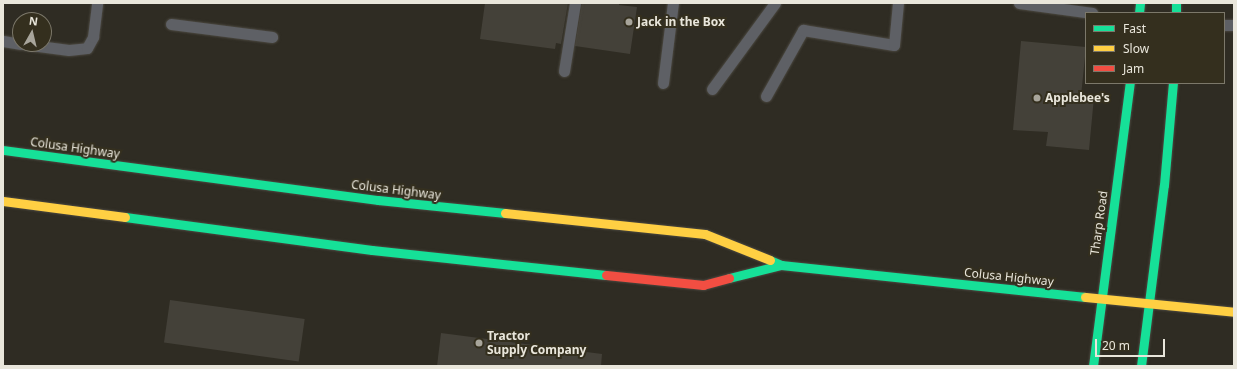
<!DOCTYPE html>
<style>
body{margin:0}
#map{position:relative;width:1237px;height:369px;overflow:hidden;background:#2f2c23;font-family:"Noto Sans",sans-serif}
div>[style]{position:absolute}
.building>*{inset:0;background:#444139;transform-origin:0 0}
.roads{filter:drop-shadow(0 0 1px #4c4941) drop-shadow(0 0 1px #4c4941)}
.lane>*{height:11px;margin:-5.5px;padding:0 5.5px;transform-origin:5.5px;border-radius:5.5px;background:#5e6065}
.fast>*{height:9px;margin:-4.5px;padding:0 4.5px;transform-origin:4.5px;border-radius:4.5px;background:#16e098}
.slow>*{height:9px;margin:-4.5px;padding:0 4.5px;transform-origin:4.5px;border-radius:4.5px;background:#ffcf43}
.jam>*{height:9px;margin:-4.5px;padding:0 4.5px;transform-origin:4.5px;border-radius:4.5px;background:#f24e42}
.dots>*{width:11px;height:11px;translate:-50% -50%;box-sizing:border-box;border:2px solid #342f1e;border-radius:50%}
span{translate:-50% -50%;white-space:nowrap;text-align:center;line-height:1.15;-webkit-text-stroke:4px #342f1e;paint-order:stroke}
.poi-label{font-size:12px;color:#e9e6db;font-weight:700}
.left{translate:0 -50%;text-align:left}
.street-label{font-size:12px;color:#e9e6db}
.frame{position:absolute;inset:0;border:4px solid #e9e6db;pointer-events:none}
.legend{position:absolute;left:1085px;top:12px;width:140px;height:72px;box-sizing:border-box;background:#342f1e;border:1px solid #7c786a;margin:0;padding:5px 7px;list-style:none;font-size:12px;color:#e9e6db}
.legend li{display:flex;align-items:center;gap:8px;height:20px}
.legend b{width:20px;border:1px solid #7c786a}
.north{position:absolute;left:12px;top:12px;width:40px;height:40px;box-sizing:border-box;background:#342f1e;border:1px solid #7c786a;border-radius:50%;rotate:8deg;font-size:11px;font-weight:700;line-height:16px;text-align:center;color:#e9e6db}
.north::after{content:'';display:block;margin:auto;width:14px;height:18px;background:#a8a59b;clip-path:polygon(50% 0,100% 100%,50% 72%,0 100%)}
.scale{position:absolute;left:1095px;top:339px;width:70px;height:18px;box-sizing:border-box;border:2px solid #e9e6db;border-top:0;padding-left:5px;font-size:12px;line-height:14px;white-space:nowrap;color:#e9e6db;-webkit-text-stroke:3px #342f1e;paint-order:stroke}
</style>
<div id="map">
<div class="building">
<i style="clip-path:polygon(485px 3px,568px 3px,561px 44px,556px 43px,555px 49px,480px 39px)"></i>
<i style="clip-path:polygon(582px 3px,619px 3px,619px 5px,637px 7px,630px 54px,575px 46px)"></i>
<i style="clip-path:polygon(1021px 41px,1086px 47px,1081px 96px,1094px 97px,1089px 150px,1046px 146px,1048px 132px,1013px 130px)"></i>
<i style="left:170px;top:300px;width:136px;height:43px;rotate:8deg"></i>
<i style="clip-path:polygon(441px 333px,602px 354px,601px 366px,437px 366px)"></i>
</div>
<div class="roads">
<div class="lane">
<i style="left:1019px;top:3px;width:74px;rotate:7.8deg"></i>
<i style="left:171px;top:24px;width:102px;rotate:7.3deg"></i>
<i style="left:1224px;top:25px;width:10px"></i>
<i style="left:3px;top:41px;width:17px;rotate:10deg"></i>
<i style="left:23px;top:44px;width:46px;rotate:7.4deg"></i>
<i style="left:69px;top:50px;width:18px;rotate:-6deg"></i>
<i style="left:87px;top:48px;width:13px;rotate:-61deg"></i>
<i style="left:93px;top:37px;width:34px;rotate:-83deg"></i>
<i style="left:564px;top:71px;width:69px;rotate:-80.8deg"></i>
<i style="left:663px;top:83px;width:81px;rotate:-82.9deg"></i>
<i style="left:712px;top:89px;width:107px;rotate:-53.8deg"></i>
<i style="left:766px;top:96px;width:76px;rotate:-60.7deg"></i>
<i style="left:803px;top:30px;width:92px;rotate:9.4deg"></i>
<i style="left:894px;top:45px;width:42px;rotate:-84.6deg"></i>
</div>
<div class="fast">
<i style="left:1176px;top:3px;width:10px;rotate:90deg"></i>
<i style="left:1139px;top:13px;width:10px;rotate:-84deg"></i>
<i style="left:3px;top:150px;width:378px;rotate:7.6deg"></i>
<i style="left:378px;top:200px;width:128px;rotate:5.8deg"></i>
<i style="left:125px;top:217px;width:249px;rotate:7.6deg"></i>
<i style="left:372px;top:250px;width:235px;rotate:6.1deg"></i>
<i style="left:770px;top:260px;width:12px;rotate:24deg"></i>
<i style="left:781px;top:265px;width:306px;rotate:6deg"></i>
<i style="left:729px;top:278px;width:54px;rotate:-14deg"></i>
<i style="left:1093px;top:366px;width:285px;rotate:-82.6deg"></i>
<i style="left:1141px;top:366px;width:182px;rotate:-82.8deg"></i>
<i style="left:1164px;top:185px;width:102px;rotate:-85deg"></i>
</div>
<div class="slow">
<i style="left:3px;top:201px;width:123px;rotate:7.5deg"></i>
<i style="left:505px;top:213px;width:201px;rotate:6deg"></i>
<i style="left:705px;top:234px;width:70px;rotate:21.8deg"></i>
<i style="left:1085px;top:297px;width:150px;rotate:5.7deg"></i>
</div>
<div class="jam">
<i style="left:606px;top:275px;width:98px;rotate:5.9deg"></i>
<i style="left:703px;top:285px;width:27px;rotate:-15deg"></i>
</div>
</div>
<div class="dots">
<i style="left:629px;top:22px;background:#a8a59b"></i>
<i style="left:1037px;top:98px;background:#a8a59b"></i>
<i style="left:479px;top:343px;background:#a8a59b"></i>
</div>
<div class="poi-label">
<span class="left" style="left:637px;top:22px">Jack in the Box</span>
<span class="left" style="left:1045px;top:98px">Applebee's</span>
<span class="left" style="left:487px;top:343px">Tractor<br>Supply Company</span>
</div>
<div class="street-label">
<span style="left:75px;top:148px;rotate:8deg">Colusa Highway</span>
<span style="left:396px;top:190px;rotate:7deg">Colusa Highway</span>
<span style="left:1099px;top:223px;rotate:-82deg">Tharp Road</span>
<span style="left:1009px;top:277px;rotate:6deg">Colusa Highway</span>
</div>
<div class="frame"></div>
<ul class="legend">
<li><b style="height:5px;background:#16e098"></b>Fast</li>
<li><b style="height:5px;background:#ffcf43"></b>Slow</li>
<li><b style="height:5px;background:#f24e42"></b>Jam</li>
</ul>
<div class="north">N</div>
<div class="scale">20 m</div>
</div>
